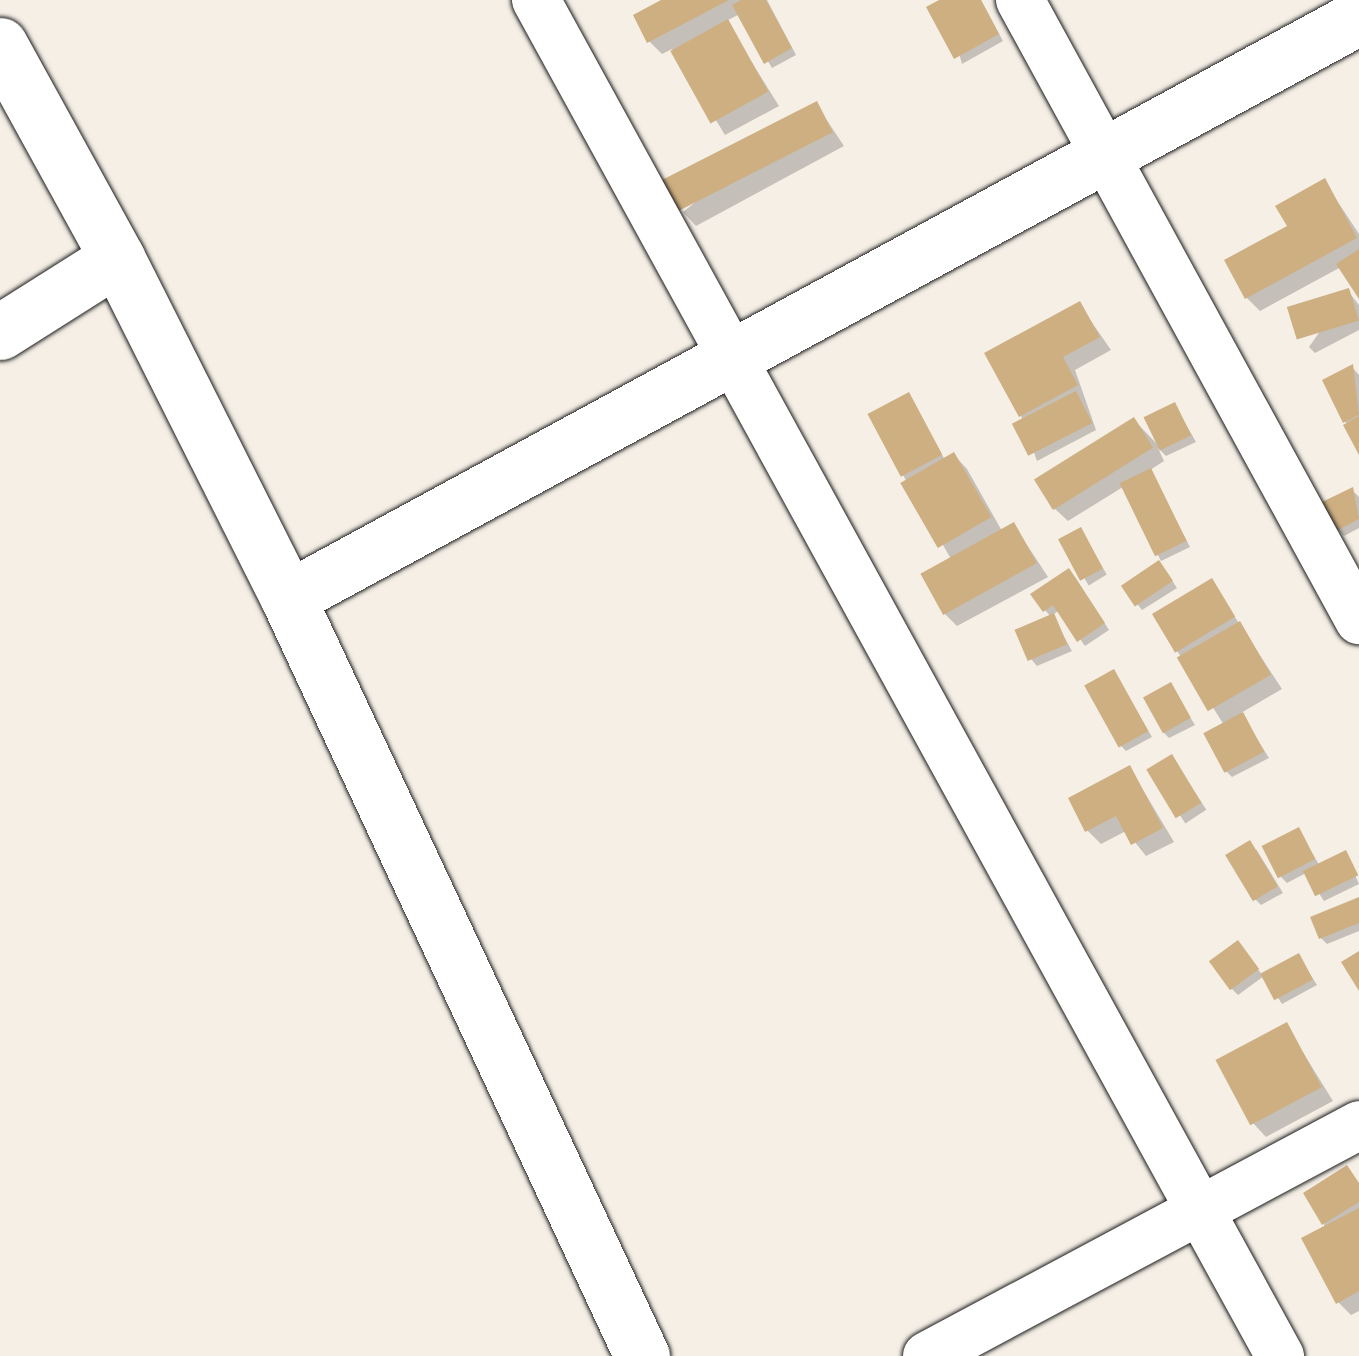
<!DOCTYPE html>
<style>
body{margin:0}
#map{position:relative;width:1359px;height:1356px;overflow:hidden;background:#f5efe6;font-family:"Patrick Hand",sans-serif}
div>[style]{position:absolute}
.shadow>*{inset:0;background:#0003;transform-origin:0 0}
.building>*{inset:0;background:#ceaf82;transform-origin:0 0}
.roads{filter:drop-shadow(0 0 2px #1c1c1c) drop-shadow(0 0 2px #1c1c1c)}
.street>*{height:48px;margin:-24px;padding:0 24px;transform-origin:24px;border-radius:24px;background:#fff}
.secondary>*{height:55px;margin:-27.5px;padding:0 27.5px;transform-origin:27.5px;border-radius:27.5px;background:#fff}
span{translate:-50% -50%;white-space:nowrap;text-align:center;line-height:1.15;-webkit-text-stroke:8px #fff;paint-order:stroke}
</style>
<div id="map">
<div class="shadow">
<i style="clip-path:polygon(666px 0,767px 0,796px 55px,772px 68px,740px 14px,726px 21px,779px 106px,725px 135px,672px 49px,662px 54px,649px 41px)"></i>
<i style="clip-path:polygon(944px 0,981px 0,1003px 41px,962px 64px)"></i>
<i style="clip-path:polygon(816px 104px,844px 146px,696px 226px,683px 212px)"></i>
<i style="clip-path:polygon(1324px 181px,1359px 234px,1359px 295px,1341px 267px,1260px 311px,1247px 298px)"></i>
<i style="clip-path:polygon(1348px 291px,1359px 305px,1359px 330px,1315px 353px,1309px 347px)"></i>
<i style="clip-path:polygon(1079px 304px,1111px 350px,1075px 370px,1096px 430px,1037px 461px,1021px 416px)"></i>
<i style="clip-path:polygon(1352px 367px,1359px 375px,1359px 449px,1345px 421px)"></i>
<i style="clip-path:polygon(908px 395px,945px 460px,954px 455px,967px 469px,1002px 531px,1014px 525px,1048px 577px,957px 626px,944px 613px,951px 559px,903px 475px)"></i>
<i style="clip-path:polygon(1175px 405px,1196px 442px,1166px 456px,1158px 448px,1164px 461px,1150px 470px,1190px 547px,1161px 561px,1123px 487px,1068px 521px,1054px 508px,1037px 480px,1134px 420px,1158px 445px)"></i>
<i style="clip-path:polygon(1352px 490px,1359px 497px,1359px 528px,1344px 536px,1338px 530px)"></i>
<i style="left:1080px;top:530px;width:52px;height:21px;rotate:59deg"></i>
<i style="clip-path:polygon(1165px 570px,1177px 588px,1142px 610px,1124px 587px)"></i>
<i style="clip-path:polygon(1075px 577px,1109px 630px,1085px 646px,1060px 610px,1052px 615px,1072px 651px,1037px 666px,1031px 659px,1051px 617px,1045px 610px)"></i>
<i style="clip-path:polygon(1212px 582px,1282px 689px,1241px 713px,1269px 758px,1232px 777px,1226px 771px,1224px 725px,1155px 616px)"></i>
<i style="clip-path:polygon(1114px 673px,1152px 737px,1126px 751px,1120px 745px)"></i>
<i style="clip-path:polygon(1170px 685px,1195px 725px,1169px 738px,1163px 732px)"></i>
<i style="left:1172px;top:757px;width:63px;height:25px;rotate:57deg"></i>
<i style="clip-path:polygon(1130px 768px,1174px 842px,1146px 856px,1126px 831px,1101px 844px,1087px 830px)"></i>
<i style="clip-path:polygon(1298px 830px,1320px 866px,1345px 853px,1359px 884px,1324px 901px,1306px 873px,1287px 883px,1281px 877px)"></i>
<i style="clip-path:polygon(1256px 849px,1283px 893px,1261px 905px,1255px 899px)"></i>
<i style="clip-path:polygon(1359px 900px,1359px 931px,1327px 944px,1321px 938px)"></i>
<i style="clip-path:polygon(1244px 949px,1262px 975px,1298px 956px,1317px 985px,1282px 1004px,1264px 976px,1238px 995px,1232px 989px)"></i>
<i style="clip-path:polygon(1286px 1025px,1333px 1101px,1266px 1137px,1253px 1123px)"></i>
<i style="clip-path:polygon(1359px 1184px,1359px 1311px,1351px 1315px,1338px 1302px,1324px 1224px)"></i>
</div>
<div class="building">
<i style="clip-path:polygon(661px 0,729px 0,647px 43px,633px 15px)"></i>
<i style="clip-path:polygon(741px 0,766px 0,792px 48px,764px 64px,732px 5px)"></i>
<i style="clip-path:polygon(939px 0,981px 0,999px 34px,954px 59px,926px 7px)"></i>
<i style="left:728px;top:19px;width:83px;height:66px;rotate:61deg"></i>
<i style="left:817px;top:101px;width:35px;height:174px;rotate:63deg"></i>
<i style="clip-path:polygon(1325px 178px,1357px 238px,1245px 299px,1224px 260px,1287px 226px,1275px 206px)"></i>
<i style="clip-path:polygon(1359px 249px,1359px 299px,1336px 264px)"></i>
<i style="left:1349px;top:288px;width:34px;height:65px;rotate:73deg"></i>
<i style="clip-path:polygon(1080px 301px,1100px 337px,1063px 357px,1078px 385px,1019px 417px,984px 353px)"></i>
<i style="clip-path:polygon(1353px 364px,1359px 415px,1343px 423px,1322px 380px)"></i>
<i style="left:1076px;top:391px;width:36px;height:72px;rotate:63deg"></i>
<i style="left:909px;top:392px;width:71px;height:47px;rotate:62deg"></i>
<i style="left:1175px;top:402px;width:37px;height:35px;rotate:64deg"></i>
<i style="clip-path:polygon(1359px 416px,1359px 455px,1343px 425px)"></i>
<i style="left:1134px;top:417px;width:36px;height:118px;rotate:58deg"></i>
<i style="left:954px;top:452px;width:75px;height:62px;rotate:60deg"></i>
<i style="left:1151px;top:468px;width:81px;height:35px;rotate:64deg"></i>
<i style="clip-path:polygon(1353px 487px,1359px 519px,1336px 531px,1322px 502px)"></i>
<i style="left:1014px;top:522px;width:47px;height:107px;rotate:61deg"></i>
<i style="left:1081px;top:527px;width:47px;height:26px;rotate:62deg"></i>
<i style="left:1159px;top:560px;width:25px;height:46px;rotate:56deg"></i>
<i style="clip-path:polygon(1069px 568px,1105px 623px,1077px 642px,1053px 605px,1043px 612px,1030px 594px)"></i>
<i style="left:1212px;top:578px;width:45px;height:70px;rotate:59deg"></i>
<i style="left:1054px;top:613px;width:34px;height:43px;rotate:67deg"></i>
<i style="left:1240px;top:621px;width:62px;height:73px;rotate:60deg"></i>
<i style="left:1114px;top:669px;width:71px;height:34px;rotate:61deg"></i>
<i style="left:1171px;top:682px;width:41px;height:32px;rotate:61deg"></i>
<i style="left:1243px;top:712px;width:45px;height:45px;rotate:62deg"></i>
<i style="left:1172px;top:754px;width:57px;height:30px;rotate:59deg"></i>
<i style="clip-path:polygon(1130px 765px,1163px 828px,1131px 845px,1116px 816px,1085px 832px,1068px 798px)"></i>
<i style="left:1299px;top:827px;width:36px;height:42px;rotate:63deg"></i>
<i style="left:1250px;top:840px;width:54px;height:29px;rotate:59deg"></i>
<i style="left:1346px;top:850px;width:28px;height:48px;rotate:64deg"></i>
<i style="clip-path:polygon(1359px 897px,1359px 923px,1319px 939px,1310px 917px)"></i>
<i style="left:1238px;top:940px;width:36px;height:36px;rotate:54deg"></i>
<i style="clip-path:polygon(1359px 951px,1359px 991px,1341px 962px)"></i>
<i style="left:1299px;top:953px;width:30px;height:44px;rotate:62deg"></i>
<i style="left:1287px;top:1022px;width:74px;height:81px;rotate:62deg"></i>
<i style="clip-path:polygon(1347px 1165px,1359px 1183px,1359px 1202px,1322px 1225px,1303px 1193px)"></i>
<i style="clip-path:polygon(1359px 1208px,1359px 1291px,1336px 1304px,1301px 1238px)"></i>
</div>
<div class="roads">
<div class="street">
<i style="left:536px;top:0;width:1547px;rotate:61.25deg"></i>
<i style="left:1020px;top:0;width:707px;rotate:61.33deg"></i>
<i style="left:927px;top:1356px;width:490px;rotate:-28.1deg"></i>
</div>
<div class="secondary">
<i style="left:0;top:45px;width:243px;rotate:61.2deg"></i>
<i style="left:117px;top:258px;width:381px;rotate:63.3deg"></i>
<i style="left:0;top:332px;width:138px;rotate:-32.3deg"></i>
<i style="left:642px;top:1356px;width:837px;rotate:-115.03deg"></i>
<i style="left:288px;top:598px;width:1218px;rotate:-28.48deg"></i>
</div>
</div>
</div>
